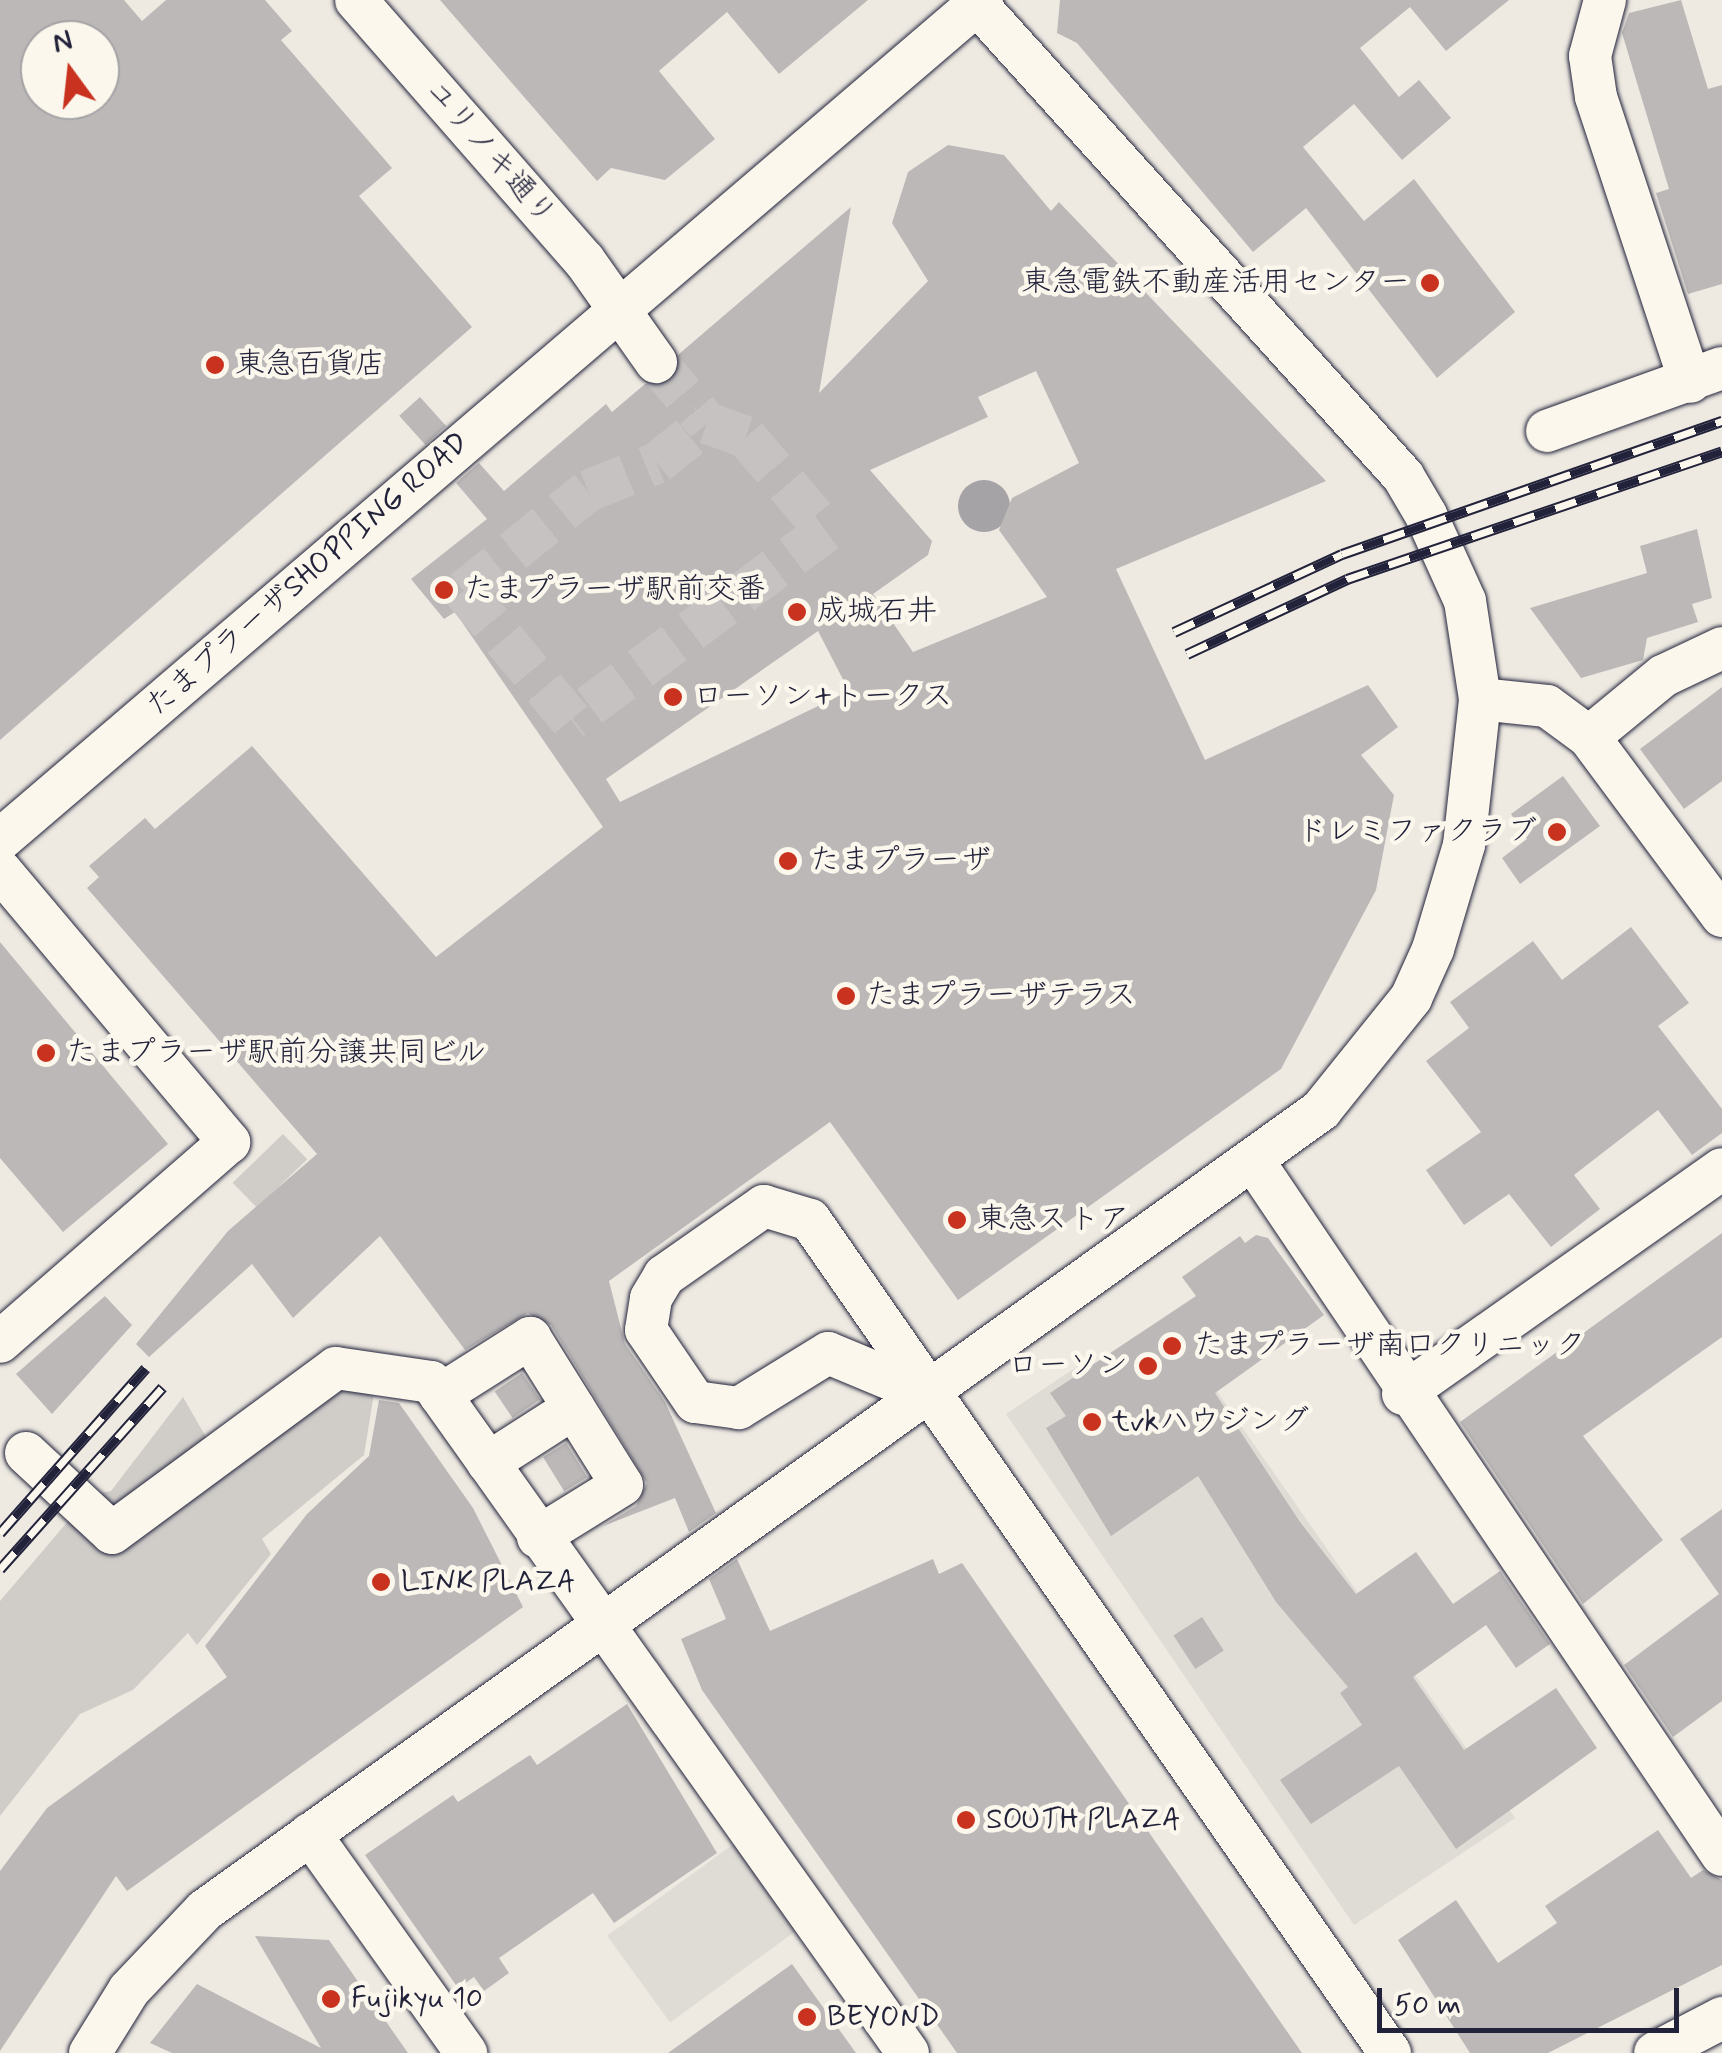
<!DOCTYPE html>
<meta charset="utf-8">
<style>
body{margin:0}
#map{position:relative;width:1722px;height:2053px;overflow:hidden;background:#eeeae2;font-family:Mynerve,"Klee One",sans-serif}
div>[style]{position:absolute}
.built>*{inset:0;background:#dfdbd5;transform-origin:0 0}
.green>*{inset:0;background:#d0cdc9;transform-origin:0 0}
.water>*{inset:0;background:#a6a3a7}
.round{border-radius:50%}
.building>*{inset:0;background:#bcb8b8;transform-origin:0 0}
.minor-tunnel>*{height:42px;margin-top:-21px;transform-origin:0;background:repeating-linear-gradient(90deg,#c5c2c1 0 42px,transparent 0 63px)}
.roads{filter:drop-shadow(0 0 2px #22223b) drop-shadow(0 0 2px #22223b)}
.minor>*{height:42px;margin:-21px;padding:0 21px;transform-origin:21px;border-radius:21px;background:#fbf7ec}
.rail>*{height:11px;margin-top:-5.5px;transform-origin:0;background:repeating-linear-gradient(90deg,#fbf7ec 0 22px,#22223b 0 44px);box-sizing:border-box;border-block:2px solid #22223b}
.dots>*{width:28px;height:28px;translate:-50% -50%;box-sizing:border-box;border:5px solid #fbf7ec;border-radius:50%}
span{translate:-50% -50%;white-space:nowrap;text-align:center;line-height:1.15;-webkit-text-stroke:9px #fbf7ec;paint-order:stroke}
.street-label{font-size:30px;color:#22223b}
.poi-label{font-size:30px;color:#22223b}
.right{translate:-100% -50%;text-align:right}
.left{translate:0 -50%;text-align:left}
.north{position:absolute;left:20px;top:20px;width:100px;height:100px;box-sizing:border-box;background:#fbf7ec;border:2px solid #a4a2a5;border-radius:50%;rotate:345deg;font-size:28px;font-weight:700;line-height:40px;text-align:center;color:#22223b}
.north::after{content:'';display:block;margin:auto;width:35px;height:45px;background:#c8321e;clip-path:polygon(50% 0,100% 100%,50% 72%,0 100%)}
.scale{position:absolute;left:1377px;top:1988px;width:302px;height:45px;box-sizing:border-box;border:5px solid #22223b;border-top:0;padding-left:12px;font-size:30px;line-height:35px;white-space:nowrap;color:#22223b;-webkit-text-stroke:8px #fbf7ec;paint-order:stroke}
</style>
<div id="map">
<div class="built">
<i style="clip-path:polygon(1090px 1358px,1143px 1437px,1216px 1390px,1515px 1818px,1354px 1925px,1006px 1414px)"></i>
<i style="left:735px;top:1843px;width:107px;height:158px;rotate:54deg"></i>
</div>
<div class="green">
<i style="left:283px;top:1134px;width:35px;height:70px;rotate:46deg"></i>
<i style="clip-path:polygon(338px 1376px,376px 1381px,364px 1455px,262px 1539px,271px 1554px,197px 1645px,188px 1633px,133px 1690px,80px 1714px,0 1816px,0 1601px,69px 1520px,108px 1544px)"></i>
<i style="clip-path:polygon(183px 1397px,210px 1444px,113px 1513px,95px 1494px,111px 1491px)"></i>
</div>
<div class="water">
<i class="round" style="left:958px;top:480px;width:52px;height:52px"></i>
</div>
<div class="building">
<i style="clip-path:polygon(evenodd,0 0,124px 0,142px 21px,166px 0,265px 0,292px 31px,281px 40px,392px 168px,359px 196px,472px 327px,0 740px,0 0,40px 40px,100px 40px,100px 100px,40px 100px,40px 40px)"></i>
<i style="clip-path:polygon(440px 0,868px 0,779px 74px,727px 12px,659px 71px,715px 139px,665px 180px,611px 168px,597px 181px)"></i>
<i style="clip-path:polygon(1060px 0,1509px 0,1446px 51px,1410px 7px,1360px 48px,1399px 97px,1419px 80px,1451px 118px,1402px 160px,1354px 104px,1303px 147px,1364px 221px,1414px 179px,1515px 312px,1437px 378px,1306px 208px,1253px 252px,1077px 43px,1057px 33px)"></i>
<i style="clip-path:polygon(1681px 0,1708px 89px,1722px 85px,1722px 284px,1688px 294px,1656px 193px,1669px 189px,1622px 33px,1629px 13px)"></i>
<i style="clip-path:polygon(evenodd,948px 145px,1004px 155px,1051px 211px,1059px 202px,1326px 481px,1116px 569px,1205px 760px,1368px 685px,1398px 727px,1361px 755px,1394px 795px,1376px 890px,1281px 1069px,958px 1300px,830px 1122px,609px 1281px,625px 1344px,665px 1402px,716px 1513px,689px 1532px,675px 1498px,603px 1526px,636px 1506px,647px 1483px,551px 1325px,528px 1313px,465px 1350px,380px 1236px,293px 1318px,252px 1264px,149px 1357px,136px 1344px,228px 1231px,317px 1154px,87px 888px,99px 877px,89px 866px,145px 818px,155px 829px,252px 746px,436px 957px,603px 827px,455px 612px,444px 619px,411px 579px,487px 519px,456px 483px,479px 463px,504px 491px,606px 404px,612px 412px,645px 384px,670px 383px,679px 354px,851px 207px,819px 393px,928px 281px,892px 223px,908px 172px,948px 145px,1036px 371px,1079px 463px,1012px 498px,999px 530px,1047px 597px,913px 652px,873px 594px,928px 555px,932px 541px,870px 470px,988px 417px,978px 397px,1036px 371px,948px 145px,818px 631px,849px 691px,620px 802px,606px 779px,818px 631px)"></i>
<i style="left:420px;top:397px;width:39px;height:28px;rotate:48deg"></i>
<i style="clip-path:polygon(1697px 529px,1712px 598px,1692px 604px,1698px 622px,1647px 638px,1643px 660px,1581px 678px,1530px 608px,1647px 573px,1640px 546px)"></i>
<i style="clip-path:polygon(1722px 687px,1722px 781px,1684px 809px,1640px 749px)"></i>
<i style="clip-path:polygon(1563px 776px,1600px 826px,1520px 884px,1502px 858px,1527px 839px,1511px 814px)"></i>
<i style="clip-path:polygon(1631px 927px,1689px 1003px,1658px 1026px,1722px 1109px,1722px 1133px,1692px 1155px,1658px 1110px,1574px 1175px,1600px 1209px,1551px 1247px,1509px 1194px,1464px 1225px,1426px 1170px,1481px 1132px,1426px 1061px,1469px 1028px,1450px 1002px,1533px 941px,1562px 980px)"></i>
<i style="clip-path:polygon(0 942px,168px 1144px,63px 1232px,0 1158px)"></i>
<i style="clip-path:polygon(1722px 1233px,1722px 1337px,1583px 1436px,1663px 1540px,1583px 1604px,1460px 1422px)"></i>
<i style="clip-path:polygon(1256px 1235px,1268px 1238px,1324px 1315px,1215px 1393px,1300px 1522px,1356px 1594px,1416px 1552px,1453px 1604px,1500px 1571px,1550px 1644px,1516px 1668px,1486px 1625px,1413px 1677px,1464px 1750px,1556px 1688px,1597px 1748px,1456px 1849px,1399px 1766px,1311px 1824px,1280px 1780px,1362px 1725px,1340px 1693px,1348px 1687px,1276px 1602px,1198px 1476px,1111px 1536px,1046px 1428px,1066px 1416px,1050px 1393px,1196px 1296px,1182px 1277px,1240px 1236px,1245px 1243px)"></i>
<i style="clip-path:polygon(105px 1296px,132px 1325px,52px 1414px,16px 1374px)"></i>
<i style="left:522px;top:1373px;width:32px;height:33px;rotate:56deg"></i>
<i style="clip-path:polygon(379px 1400px,399px 1403px,473px 1508px,523px 1607px,127px 1891px,116px 1876px,0 2051px,0 1871px,47px 1808px,227px 1677px,205px 1646px,307px 1514px,369px 1456px)"></i>
<i style="left:566px;top:1443px;width:40px;height:27px;rotate:58deg"></i>
<i style="clip-path:polygon(1722px 1509px,1722px 1701px,1673px 1737px,1624px 1665px,1719px 1594px,1680px 1539px)"></i>
<i style="clip-path:polygon(737px 1559px,770px 1631px,933px 1559px,939px 1574px,962px 1563px,1302px 2053px,957px 2053px,702px 1690px,681px 1639px,726px 1619px,709px 1579px)"></i>
<i style="left:1202px;top:1617px;width:40px;height:34px;rotate:57deg"></i>
<i style="clip-path:polygon(627px 1704px,717px 1853px,614px 1923px,593px 1893px,499px 1958px,509px 1973px,484px 1991px,474px 1977px,458px 1988px,365px 1855px,453px 1795px,458px 1802px,530px 1755px,537px 1765px)"></i>
<i style="clip-path:polygon(1658px 1830px,1691px 1878px,1703px 1870px,1722px 1880px,1722px 1965px,1548px 2053px,1470px 2053px,1398px 1940px,1456px 1900px,1498px 1963px,1557px 1923px,1545px 1906px)"></i>
<i style="clip-path:polygon(255px 1936px,329px 1940px,408px 2053px,172px 2053px,150px 2043px,197px 1984px,321px 2048px)"></i>
<i style="clip-path:polygon(792px 1964px,856px 2053px,668px 2053px)"></i>
</div>
<div class="minor-tunnel">
<i style="left:656px;top:362px;width:80px;rotate:50.1deg"></i>
<i style="left:707px;top:423px;width:41px;rotate:19.7deg"></i>
<i style="left:746px;top:437px;width:123px;rotate:49.6deg"></i>
<i style="left:826px;top:531px;width:317px;rotate:143.5deg"></i>
<i style="left:571px;top:720px;width:168px;rotate:-129.7deg"></i>
<i style="left:464px;top:591px;width:159px;rotate:-38.9deg"></i>
<i style="left:588px;top:491px;width:74px;rotate:-22.1deg"></i>
<i style="left:657px;top:463px;width:64px;rotate:-38.7deg"></i>
</div>
<div class="roads">
<div class="minor">
<i style="left:356px;top:0;width:346px;rotate:48.8deg"></i>
<i style="left:584px;top:260px;width:125px;rotate:54.8deg"></i>
<i style="left:1605px;top:0;width:58px;rotate:105deg"></i>
<i style="left:1590px;top:56px;width:41px;rotate:81.7deg"></i>
<i style="left:1596px;top:97px;width:300px;rotate:71.7deg"></i>
<i style="left:1547px;top:431px;width:186px;rotate:-19.8deg"></i>
<i style="left:1480px;top:699px;width:67px;rotate:6deg"></i>
<i style="left:1547px;top:706px;width:52px;rotate:36.4deg"></i>
<i style="left:1589px;top:737px;width:223px;rotate:53.4deg"></i>
<i style="left:1589px;top:737px;width:96px;rotate:-39.5deg"></i>
<i style="left:1663px;top:676px;width:65px;rotate:-25.4deg"></i>
<i style="left:0;top:840px;width:1292px;rotate:-40.54deg"></i>
<i style="left:0;top:870px;width:356px;rotate:49.9deg"></i>
<i style="left:229px;top:1142px;width:304px;rotate:138.9deg"></i>
<i style="left:1254px;top:1162px;width:836px;rotate:55.97deg"></i>
<i style="left:1403px;top:1394px;width:390px;rotate:-35.2deg"></i>
<i style="left:440px;top:1395px;width:107px;rotate:-32.3deg"></i>
<i style="left:530px;top:1338px;width:173px;rotate:58deg"></i>
<i style="left:622px;top:1485px;width:99px;rotate:148.2deg"></i>
<i style="left:929px;top:1395px;width:109px;rotate:-157.4deg"></i>
<i style="left:828px;top:1353px;width:105px;rotate:148.3deg"></i>
<i style="left:739px;top:1408px;width:44px;rotate:-172.2deg"></i>
<i style="left:695px;top:1402px;width:87px;rotate:-124.2deg"></i>
<i style="left:646px;top:1330px;width:32px;rotate:-81deg"></i>
<i style="left:651px;top:1298px;width:26px;rotate:-59deg"></i>
<i style="left:664px;top:1276px;width:122px;rotate:-35deg"></i>
<i style="left:764px;top:1206px;width:48px;rotate:16.9deg"></i>
<i style="left:810px;top:1220px;width:1015px;rotate:55.15deg"></i>
<i style="left:26px;top:1453px;width:117px;rotate:42.9deg"></i>
<i style="left:112px;top:1533px;width:278px;rotate:-36.4deg"></i>
<i style="left:336px;top:1368px;width:96px;rotate:8.4deg"></i>
<i style="left:431px;top:1382px;width:823px;rotate:54.59deg"></i>
<i style="left:488px;top:1463px;width:102px;rotate:-32.6deg"></i>
<i style="left:310px;top:1834px;width:269px;rotate:54.5deg"></i>
<i style="left:90px;top:2053px;width:74px;rotate:-58.2deg"></i>
<i style="left:129px;top:1990px;width:110px;rotate:-46.5deg"></i>
<i style="left:205px;top:1910px;width:1373px;rotate:-35.63deg"></i>
<i style="left:1321px;top:1110px;width:144px;rotate:-51.2deg"></i>
<i style="left:1411px;top:998px;width:54px;rotate:-65.8deg"></i>
<i style="left:1433px;top:949px;width:109px;rotate:-73.4deg"></i>
<i style="left:1464px;top:845px;width:147px;rotate:-83.7deg"></i>
<i style="left:1480px;top:699px;width:99px;rotate:-98.7deg"></i>
<i style="left:1465px;top:601px;width:94px;rotate:-114.4deg"></i>
<i style="left:1426px;top:515px;width:45px;rotate:-120.5deg"></i>
<i style="left:1403px;top:476px;width:641px;rotate:-132.09deg"></i>
<i style="left:1655px;top:2053px;width:76px;rotate:-27.6deg"></i>
</div>
</div>
<div class="rail">
<i style="left:1174px;top:632px;width:185px;rotate:-24.9deg"></i>
<i style="left:1342px;top:554px;width:403px;rotate:-19.3deg"></i>
<i style="left:1187px;top:654px;width:177px;rotate:-25.1deg"></i>
<i style="left:1347px;top:579px;width:396px;rotate:-18.8deg"></i>
<i style="left:0;top:1533px;width:220px;rotate:-48.5deg"></i>
<i style="left:0;top:1569px;width:244px;rotate:-48.2deg"></i>
</div>
<div class="dots">
<i style="left:1430px;top:283px;background:#c8321e"></i>
<i style="left:215px;top:365px;background:#c8321e"></i>
<i style="left:444px;top:590px;background:#c8321e"></i>
<i style="left:797px;top:612px;background:#c8321e"></i>
<i style="left:673px;top:697px;background:#c8321e"></i>
<i style="left:1557px;top:832px;background:#c8321e"></i>
<i style="left:788px;top:861px;background:#c8321e"></i>
<i style="left:846px;top:996px;background:#c8321e"></i>
<i style="left:46px;top:1053px;background:#c8321e"></i>
<i style="left:957px;top:1220px;background:#c8321e"></i>
<i style="left:1172px;top:1346px;background:#c8321e"></i>
<i style="left:1148px;top:1366px;background:#c8321e"></i>
<i style="left:1092px;top:1422px;background:#c8321e"></i>
<i style="left:381px;top:1582px;background:#c8321e"></i>
<i style="left:966px;top:1820px;background:#c8321e"></i>
<i style="left:331px;top:1999px;background:#c8321e"></i>
<i style="left:807px;top:2017px;background:#c8321e"></i>
</div>
<div class="street-label">
<span style="left:490px;top:153px;rotate:49deg">ユリノキ通り</span>
<span style="left:308px;top:575px;rotate:-41deg">たまプラーザSHOPPING ROAD</span>
</div>
<div class="poi-label">
<span class="right" style="left:1410px;top:283px">東急電鉄不動産活用センター</span>
<span class="left" style="left:235px;top:365px">東急百貨店</span>
<span class="left" style="left:464px;top:590px">たまプラーザ駅前交番</span>
<span class="left" style="left:817px;top:612px">成城石井</span>
<span class="left" style="left:693px;top:697px">ローソン+トークス</span>
<span class="right" style="left:1537px;top:832px">ドレミファクラブ</span>
<span class="left" style="left:810px;top:861px">たまプラーザ</span>
<span class="left" style="left:866px;top:996px">たまプラーザテラス</span>
<span class="left" style="left:66px;top:1053px">たまプラーザ駅前分譲共同ビル</span>
<span class="left" style="left:977px;top:1220px">東急ストア</span>
<span class="left" style="left:1194px;top:1346px">たまプラーザ南口クリニック</span>
<span class="right" style="left:1128px;top:1366px">ローソン</span>
<span class="left" style="left:1112px;top:1422px">tvkハウジング</span>
<span class="left" style="left:401px;top:1582px">LINK PLAZA</span>
<span class="left" style="left:986px;top:1820px">SOUTH PLAZA</span>
<span class="left" style="left:351px;top:1999px">Fujikyu 10</span>
<span class="left" style="left:827px;top:2017px">BEYOND</span>
</div>
<div class="north">N</div>
<div class="scale">50 m</div>
</div>
